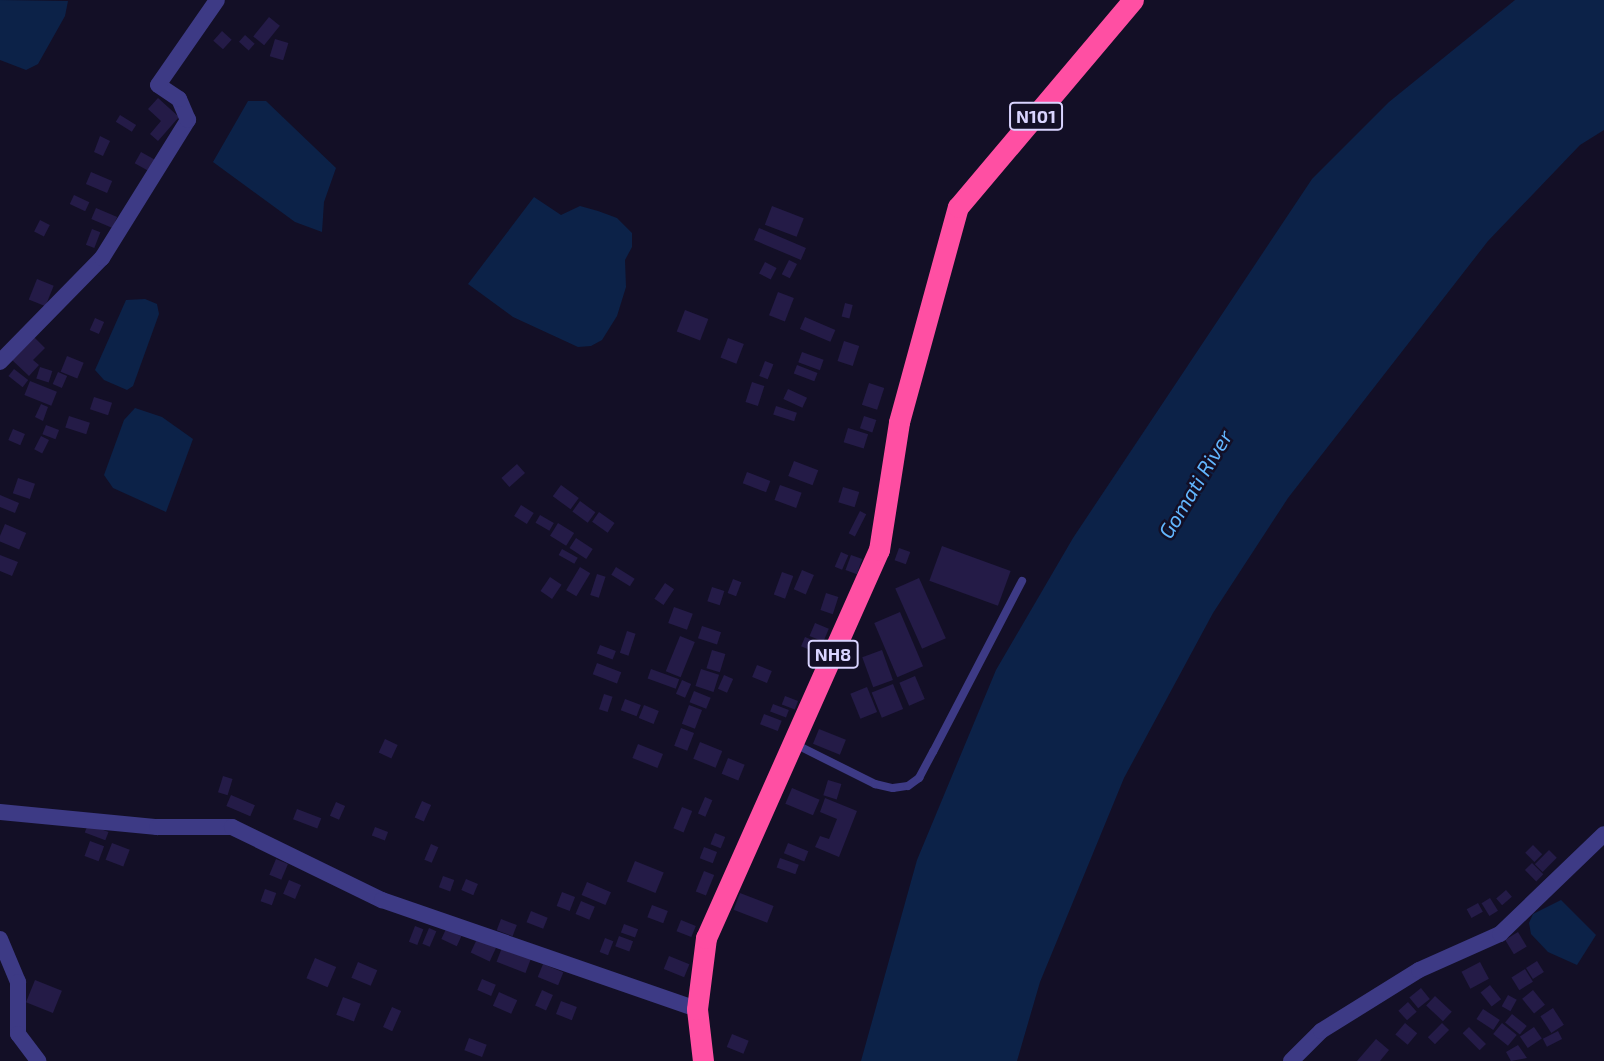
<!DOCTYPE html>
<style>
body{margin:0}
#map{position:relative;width:1604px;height:1061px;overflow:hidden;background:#130f26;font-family:"Exo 2",sans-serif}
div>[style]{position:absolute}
.water>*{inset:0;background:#0c2248}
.building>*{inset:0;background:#241b47;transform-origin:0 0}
.lane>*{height:8px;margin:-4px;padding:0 4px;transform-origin:4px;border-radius:4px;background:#3d3a85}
.street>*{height:16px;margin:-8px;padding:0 8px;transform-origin:8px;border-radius:8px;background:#3d3a85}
.highway>*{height:21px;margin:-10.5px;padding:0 10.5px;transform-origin:10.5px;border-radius:10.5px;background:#ff4fa3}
span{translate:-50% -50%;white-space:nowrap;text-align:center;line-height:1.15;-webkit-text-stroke:5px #130f26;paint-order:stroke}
.shield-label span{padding:2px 5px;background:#130f26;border:2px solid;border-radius:5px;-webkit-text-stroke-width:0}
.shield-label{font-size:18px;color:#d9d4ff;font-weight:700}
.water-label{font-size:21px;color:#62b6ff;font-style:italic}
</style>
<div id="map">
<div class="water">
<i style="clip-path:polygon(0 0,68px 1px,65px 16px,38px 64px,26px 70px,0 60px)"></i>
<i style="clip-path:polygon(1515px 0,1604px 0,1604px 130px,1580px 145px,1488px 241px,1288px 498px,1213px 613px,1124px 778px,1040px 982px,1017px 1061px,861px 1061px,917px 860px,996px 670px,1073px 538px,1312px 179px,1389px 102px)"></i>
<i style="clip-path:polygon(248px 101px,266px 101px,336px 168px,324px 202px,322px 232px,295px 222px,213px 162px)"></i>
<i style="clip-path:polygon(534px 197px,561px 215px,580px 206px,598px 211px,617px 218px,632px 233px,632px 247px,625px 260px,626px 287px,617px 316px,602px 340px,591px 346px,578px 347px,513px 317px,468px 284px)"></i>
<i style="clip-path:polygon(145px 299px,157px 304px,159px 314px,133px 386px,127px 390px,104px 380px,95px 370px,126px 300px)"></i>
<i style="clip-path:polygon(135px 408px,162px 417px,193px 439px,166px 512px,113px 488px,104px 475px,124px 420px)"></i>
<i style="clip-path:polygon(1561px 900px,1596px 935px,1577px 965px,1548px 952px,1531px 934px,1529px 923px,1533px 914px)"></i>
</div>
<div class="building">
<i style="left:269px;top:17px;width:14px;height:25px;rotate:39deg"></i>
<i style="left:222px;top:31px;width:13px;height:13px;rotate:42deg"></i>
<i style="left:245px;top:35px;width:13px;height:9px;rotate:42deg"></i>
<i style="left:275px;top:39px;width:14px;height:18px;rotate:17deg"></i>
<i style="clip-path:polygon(158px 98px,179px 117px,158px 141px,150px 134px,161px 121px,148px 109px)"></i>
<i style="left:120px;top:115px;width:19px;height:8px;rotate:32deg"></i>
<i style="clip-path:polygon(100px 136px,110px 141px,103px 156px,94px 152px)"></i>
<i style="left:141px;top:152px;width:18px;height:13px;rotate:29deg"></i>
<i style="left:91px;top:172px;width:23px;height:13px;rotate:23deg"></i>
<i style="left:74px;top:195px;width:17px;height:10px;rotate:25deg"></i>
<i style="left:772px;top:206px;width:34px;height:20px;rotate:21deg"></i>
<i style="left:96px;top:208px;width:23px;height:12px;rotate:23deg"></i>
<i style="left:40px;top:220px;width:11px;height:13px;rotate:27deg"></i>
<i style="left:759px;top:228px;width:51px;height:13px;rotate:23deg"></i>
<i style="left:92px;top:229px;width:9px;height:17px;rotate:21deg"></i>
<i style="left:789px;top:260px;width:9px;height:16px;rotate:27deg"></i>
<i style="left:765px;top:262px;width:13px;height:13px;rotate:27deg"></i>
<i style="left:37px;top:279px;width:18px;height:22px;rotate:22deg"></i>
<i style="left:778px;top:292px;width:17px;height:25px;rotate:21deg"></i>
<i style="left:845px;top:303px;width:8px;height:14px;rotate:14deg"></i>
<i style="left:685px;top:310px;width:25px;height:23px;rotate:21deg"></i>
<i style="left:805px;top:317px;width:33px;height:13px;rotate:23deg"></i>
<i style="left:95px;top:318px;width:10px;height:13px;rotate:24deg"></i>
<i style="clip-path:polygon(33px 336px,45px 348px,33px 360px,39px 365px,29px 376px,11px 359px)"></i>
<i style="left:728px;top:338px;width:17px;height:21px;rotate:21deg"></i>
<i style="left:844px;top:341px;width:16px;height:21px;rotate:18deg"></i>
<i style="left:802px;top:352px;width:23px;height:11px;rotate:20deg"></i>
<i style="left:67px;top:356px;width:18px;height:17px;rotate:22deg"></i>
<i style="left:765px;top:361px;width:9px;height:16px;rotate:21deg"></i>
<i style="left:797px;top:365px;width:22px;height:9px;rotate:21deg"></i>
<i style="left:40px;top:367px;width:13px;height:12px;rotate:18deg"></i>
<i style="left:14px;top:369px;width:18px;height:9px;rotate:38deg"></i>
<i style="left:58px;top:372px;width:10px;height:13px;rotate:24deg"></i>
<i style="left:30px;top:381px;width:29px;height:15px;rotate:22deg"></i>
<i style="left:752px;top:382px;width:13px;height:21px;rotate:18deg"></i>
<i style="left:869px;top:383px;width:16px;height:23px;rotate:18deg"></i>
<i style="left:788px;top:389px;width:21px;height:11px;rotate:25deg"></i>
<i style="left:94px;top:397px;width:19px;height:13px;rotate:18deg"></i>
<i style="clip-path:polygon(41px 404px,48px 407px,43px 421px,35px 417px)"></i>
<i style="left:776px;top:406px;width:22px;height:9px;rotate:18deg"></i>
<i style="left:69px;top:416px;width:22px;height:12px;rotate:18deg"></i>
<i style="left:864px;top:416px;width:13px;height:13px;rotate:18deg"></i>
<i style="left:46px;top:425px;width:14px;height:10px;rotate:21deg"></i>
<i style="left:848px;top:428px;width:21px;height:15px;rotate:17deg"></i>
<i style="left:13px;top:429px;width:13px;height:12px;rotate:23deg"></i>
<i style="left:41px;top:436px;width:9px;height:15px;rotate:27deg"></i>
<i style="left:794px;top:461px;width:26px;height:16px;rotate:21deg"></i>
<i style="left:517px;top:464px;width:12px;height:21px;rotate:48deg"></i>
<i style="left:747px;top:472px;width:25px;height:12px;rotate:21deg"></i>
<i style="left:18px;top:478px;width:18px;height:16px;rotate:19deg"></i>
<i style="left:561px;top:485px;width:22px;height:14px;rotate:36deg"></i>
<i style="left:780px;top:485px;width:23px;height:16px;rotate:20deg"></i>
<i style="left:843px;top:487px;width:17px;height:16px;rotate:17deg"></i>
<i style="clip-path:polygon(0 495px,19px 503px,15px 513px,0 507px)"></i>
<i style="left:580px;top:501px;width:19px;height:13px;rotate:36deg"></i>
<i style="left:521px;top:505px;width:15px;height:13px;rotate:32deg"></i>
<i style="left:860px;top:511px;width:7px;height:25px;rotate:27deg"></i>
<i style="left:599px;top:512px;width:19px;height:12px;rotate:35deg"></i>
<i style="left:540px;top:515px;width:16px;height:9px;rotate:30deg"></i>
<i style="left:558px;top:523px;width:19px;height:15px;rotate:32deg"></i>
<i style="left:5px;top:524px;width:23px;height:18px;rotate:23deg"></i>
<i style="left:576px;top:538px;width:20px;height:12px;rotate:33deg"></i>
<i style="left:942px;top:546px;width:73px;height:37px;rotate:20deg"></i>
<i style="left:899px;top:548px;width:12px;height:13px;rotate:20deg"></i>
<i style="left:562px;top:549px;width:18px;height:7px;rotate:29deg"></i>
<i style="left:841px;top:552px;width:8px;height:16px;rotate:23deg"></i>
<i style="clip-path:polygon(0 555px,18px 562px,12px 576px,0 571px)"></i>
<i style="left:851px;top:555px;width:12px;height:16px;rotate:20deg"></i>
<i style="left:580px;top:567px;width:12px;height:27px;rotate:31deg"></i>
<i style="left:616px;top:567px;width:22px;height:9px;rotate:32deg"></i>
<i style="left:802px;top:570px;width:13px;height:21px;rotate:23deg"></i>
<i style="left:782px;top:572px;width:12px;height:24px;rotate:20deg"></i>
<i style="left:597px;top:574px;width:9px;height:22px;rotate:18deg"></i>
<i style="left:550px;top:577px;width:14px;height:17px;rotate:34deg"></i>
<i style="left:919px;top:578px;width:66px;height:26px;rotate:66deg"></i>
<i style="left:733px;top:579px;width:9px;height:15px;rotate:21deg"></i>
<i style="left:665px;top:583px;width:11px;height:19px;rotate:34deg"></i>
<i style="left:712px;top:587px;width:13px;height:15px;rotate:18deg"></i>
<i style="left:826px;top:593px;width:13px;height:18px;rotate:18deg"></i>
<i style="left:674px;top:607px;width:20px;height:17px;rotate:20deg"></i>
<i style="left:900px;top:612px;width:59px;height:28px;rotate:67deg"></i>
<i style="left:815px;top:623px;width:15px;height:14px;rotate:23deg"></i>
<i style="left:702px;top:626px;width:20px;height:13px;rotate:18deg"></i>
<i style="left:627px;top:631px;width:9px;height:23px;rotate:18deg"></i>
<i style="left:680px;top:636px;width:16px;height:38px;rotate:22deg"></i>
<i style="left:805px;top:637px;width:13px;height:10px;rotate:23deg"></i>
<i style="left:600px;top:645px;width:17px;height:9px;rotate:21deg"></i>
<i style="left:712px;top:650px;width:14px;height:19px;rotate:17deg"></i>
<i style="left:882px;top:650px;width:32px;height:21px;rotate:70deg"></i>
<i style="left:597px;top:663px;width:26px;height:12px;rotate:21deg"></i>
<i style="left:757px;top:665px;width:16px;height:13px;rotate:22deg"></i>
<i style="left:651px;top:669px;width:30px;height:10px;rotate:20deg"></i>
<i style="left:701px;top:669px;width:19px;height:18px;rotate:18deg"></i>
<i style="left:724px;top:675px;width:10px;height:15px;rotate:24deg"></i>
<i style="left:915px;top:676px;width:25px;height:17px;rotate:67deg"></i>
<i style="left:682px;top:680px;width:10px;height:15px;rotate:24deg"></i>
<i style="left:893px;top:684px;width:27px;height:23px;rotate:68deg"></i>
<i style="left:867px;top:687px;width:27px;height:18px;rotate:68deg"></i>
<i style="left:694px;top:691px;width:18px;height:12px;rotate:22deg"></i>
<i style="left:604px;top:694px;width:9px;height:16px;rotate:18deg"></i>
<i style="left:785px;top:696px;width:14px;height:9px;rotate:21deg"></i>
<i style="left:625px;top:699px;width:17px;height:12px;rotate:21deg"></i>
<i style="left:773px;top:704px;width:17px;height:8px;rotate:21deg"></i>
<i style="left:644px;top:705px;width:16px;height:14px;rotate:22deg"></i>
<i style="left:689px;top:705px;width:14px;height:20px;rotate:21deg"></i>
<i style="left:764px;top:714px;width:19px;height:11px;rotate:21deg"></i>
<i style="left:681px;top:728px;width:14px;height:19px;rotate:21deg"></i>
<i style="left:819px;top:729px;width:29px;height:16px;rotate:22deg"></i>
<i style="left:385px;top:739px;width:14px;height:15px;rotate:25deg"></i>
<i style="left:700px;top:742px;width:24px;height:18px;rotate:22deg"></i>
<i style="left:638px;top:744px;width:27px;height:15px;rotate:22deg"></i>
<i style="left:728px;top:758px;width:18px;height:17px;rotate:22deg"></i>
<i style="left:223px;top:776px;width:10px;height:17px;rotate:17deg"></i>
<i style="left:828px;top:780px;width:14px;height:16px;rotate:17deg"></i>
<i style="left:792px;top:788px;width:30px;height:17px;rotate:23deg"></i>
<i style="left:231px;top:795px;width:26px;height:12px;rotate:23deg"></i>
<i style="left:705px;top:797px;width:8px;height:18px;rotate:23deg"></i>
<i style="clip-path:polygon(825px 798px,857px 811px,839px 857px,815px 847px,820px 836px,829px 839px,837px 819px,820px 812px)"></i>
<i style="left:422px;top:801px;width:10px;height:18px;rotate:24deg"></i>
<i style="left:336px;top:802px;width:10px;height:15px;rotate:24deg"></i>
<i style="left:682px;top:807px;width:11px;height:23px;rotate:22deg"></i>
<i style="left:297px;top:809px;width:26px;height:11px;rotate:21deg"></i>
<i style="left:88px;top:824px;width:22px;height:9px;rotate:21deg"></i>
<i style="left:375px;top:827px;width:14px;height:9px;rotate:21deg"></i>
<i style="left:715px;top:833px;width:11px;height:12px;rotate:22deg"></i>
<i style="left:90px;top:841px;width:15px;height:16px;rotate:20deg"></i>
<i style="left:112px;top:843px;width:19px;height:18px;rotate:21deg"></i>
<i style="left:788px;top:843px;width:22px;height:11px;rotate:22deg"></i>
<i style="left:431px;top:844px;width:8px;height:17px;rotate:23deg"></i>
<i style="left:1533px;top:845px;width:13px;height:11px;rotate:45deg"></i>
<i style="left:704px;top:847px;width:14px;height:12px;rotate:21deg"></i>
<i style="left:1549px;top:850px;width:11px;height:20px;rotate:45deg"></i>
<i style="left:780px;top:858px;width:20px;height:10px;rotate:20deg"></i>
<i style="left:276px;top:859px;width:13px;height:17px;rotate:23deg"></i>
<i style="left:635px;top:861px;width:31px;height:22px;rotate:22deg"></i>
<i style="left:1532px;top:863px;width:16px;height:10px;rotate:45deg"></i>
<i style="left:704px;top:871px;width:11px;height:22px;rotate:22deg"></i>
<i style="left:443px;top:876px;width:12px;height:12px;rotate:20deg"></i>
<i style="left:466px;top:879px;width:13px;height:12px;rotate:23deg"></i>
<i style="left:289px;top:880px;width:13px;height:15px;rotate:23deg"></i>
<i style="left:587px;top:882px;width:26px;height:14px;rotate:23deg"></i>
<i style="left:265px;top:889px;width:12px;height:13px;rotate:20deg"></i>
<i style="left:1506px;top:890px;width:9px;height:13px;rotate:49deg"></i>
<i style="left:562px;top:892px;width:14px;height:15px;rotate:21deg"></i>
<i style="left:740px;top:893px;width:36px;height:18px;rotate:21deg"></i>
<i style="left:1490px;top:898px;width:15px;height:10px;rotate:58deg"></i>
<i style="left:581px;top:901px;width:15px;height:14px;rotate:23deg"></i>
<i style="left:1478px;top:903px;width:10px;height:13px;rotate:61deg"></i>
<i style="left:652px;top:905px;width:17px;height:13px;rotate:21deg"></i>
<i style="left:531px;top:911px;width:18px;height:12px;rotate:22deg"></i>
<i style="left:501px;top:919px;width:17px;height:12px;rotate:21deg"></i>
<i style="left:681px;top:920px;width:16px;height:12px;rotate:22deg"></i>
<i style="left:624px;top:924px;width:15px;height:9px;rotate:20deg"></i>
<i style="left:415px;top:926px;width:9px;height:17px;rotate:21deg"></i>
<i style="left:429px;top:928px;width:8px;height:17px;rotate:23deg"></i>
<i style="left:446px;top:929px;width:17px;height:11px;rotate:25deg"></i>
<i style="left:1518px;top:932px;width:17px;height:15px;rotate:59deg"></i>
<i style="left:619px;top:936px;width:15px;height:11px;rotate:20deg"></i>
<i style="left:605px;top:938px;width:9px;height:15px;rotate:21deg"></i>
<i style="left:477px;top:939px;width:21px;height:15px;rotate:25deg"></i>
<i style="left:503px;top:945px;width:31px;height:18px;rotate:21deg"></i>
<i style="left:669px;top:956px;width:22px;height:14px;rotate:22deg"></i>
<i style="left:315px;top:958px;width:23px;height:22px;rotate:23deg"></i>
<i style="left:1537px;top:961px;width:13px;height:13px;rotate:58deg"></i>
<i style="left:358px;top:962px;width:21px;height:17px;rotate:23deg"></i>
<i style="left:1480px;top:962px;width:19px;height:21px;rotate:62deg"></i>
<i style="left:543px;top:964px;width:22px;height:14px;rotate:22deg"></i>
<i style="left:1525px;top:969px;width:15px;height:16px;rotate:58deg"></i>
<i style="left:482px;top:979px;width:15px;height:12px;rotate:23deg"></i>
<i style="left:35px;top:980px;width:29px;height:24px;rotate:22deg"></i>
<i style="left:1490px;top:985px;width:18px;height:12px;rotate:52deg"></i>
<i style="left:1421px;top:988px;width:14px;height:15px;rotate:51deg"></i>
<i style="left:542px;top:990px;width:12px;height:17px;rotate:24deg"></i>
<i style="left:1533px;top:990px;width:19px;height:14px;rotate:51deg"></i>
<i style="left:499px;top:992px;width:20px;height:15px;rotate:24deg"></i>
<i style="left:1508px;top:995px;width:10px;height:13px;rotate:29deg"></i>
<i style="left:1435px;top:996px;width:23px;height:13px;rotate:43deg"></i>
<i style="left:343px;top:997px;width:19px;height:19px;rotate:21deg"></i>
<i style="left:561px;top:1001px;width:17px;height:14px;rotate:21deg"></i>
<i style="left:1408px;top:1002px;width:13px;height:13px;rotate:48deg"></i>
<i style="left:392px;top:1007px;width:10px;height:22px;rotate:24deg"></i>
<i style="left:1553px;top:1008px;width:20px;height:15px;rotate:57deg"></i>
<i style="left:1483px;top:1009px;width:20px;height:12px;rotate:33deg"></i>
<i style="left:1512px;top:1014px;width:19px;height:11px;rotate:39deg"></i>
<i style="left:1405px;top:1023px;width:16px;height:15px;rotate:40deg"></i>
<i style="left:1442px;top:1023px;width:10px;height:20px;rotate:45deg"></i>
<i style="left:1502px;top:1023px;width:19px;height:14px;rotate:39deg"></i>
<i style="left:1469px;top:1027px;width:24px;height:9px;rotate:45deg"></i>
<i style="left:1534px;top:1027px;width:14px;height:17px;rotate:56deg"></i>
<i style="left:1558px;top:1031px;width:9px;height:17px;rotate:63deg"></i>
<i style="left:732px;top:1034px;width:18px;height:14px;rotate:22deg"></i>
<i style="left:469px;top:1038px;width:19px;height:13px;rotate:21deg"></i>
<i style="clip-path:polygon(1376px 1039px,1389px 1050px,1380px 1061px,1357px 1061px)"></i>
<i style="clip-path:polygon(1518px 1045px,1527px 1058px,1511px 1061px,1506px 1052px)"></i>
</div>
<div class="lane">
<i style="left:793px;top:743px;width:92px;rotate:26.6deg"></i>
<i style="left:875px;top:784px;width:18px;rotate:13deg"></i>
<i style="left:893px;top:788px;width:15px;rotate:-8deg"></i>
<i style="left:908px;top:786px;width:14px;rotate:-36deg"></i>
<i style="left:919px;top:778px;width:30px;rotate:-62deg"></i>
<i style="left:933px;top:752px;width:193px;rotate:-62.5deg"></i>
</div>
<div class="street">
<i style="left:0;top:362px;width:146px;rotate:-45.6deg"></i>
<i style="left:102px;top:258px;width:163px;rotate:-58.1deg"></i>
<i style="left:188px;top:120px;width:23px;rotate:-113deg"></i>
<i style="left:179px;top:99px;width:25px;rotate:-146deg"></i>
<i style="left:158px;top:85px;width:103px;rotate:-55.2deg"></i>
<i style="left:0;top:812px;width:158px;rotate:5.5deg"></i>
<i style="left:157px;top:827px;width:75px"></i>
<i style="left:232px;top:827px;width:167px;rotate:26deg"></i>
<i style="left:382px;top:900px;width:333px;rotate:19.1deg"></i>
<i style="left:0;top:939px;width:47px;rotate:67.3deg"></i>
<i style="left:18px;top:982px;width:52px;rotate:90deg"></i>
<i style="left:18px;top:1034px;width:34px;rotate:53deg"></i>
<i style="left:1291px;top:1061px;width:42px;rotate:-45deg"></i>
<i style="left:1321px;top:1031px;width:115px;rotate:-31.9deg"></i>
<i style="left:1419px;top:970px;width:89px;rotate:-24deg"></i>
<i style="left:1500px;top:934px;width:144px;rotate:-43.9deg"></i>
</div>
<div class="highway">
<i style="left:703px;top:1061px;width:52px;rotate:-96.6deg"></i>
<i style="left:697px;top:1009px;width:72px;rotate:-82.8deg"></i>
<i style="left:706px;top:938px;width:425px;rotate:-66deg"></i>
<i style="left:879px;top:550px;width:130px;rotate:-81.1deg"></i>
<i style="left:899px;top:422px;width:223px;rotate:-74.7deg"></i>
<i style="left:958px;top:207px;width:271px;rotate:-49.8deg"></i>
</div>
<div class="shield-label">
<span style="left:1036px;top:116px">N101</span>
<span style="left:833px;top:654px">NH8</span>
</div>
<div class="water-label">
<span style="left:1195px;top:484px;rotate:-59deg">Gomati River</span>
</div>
</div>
